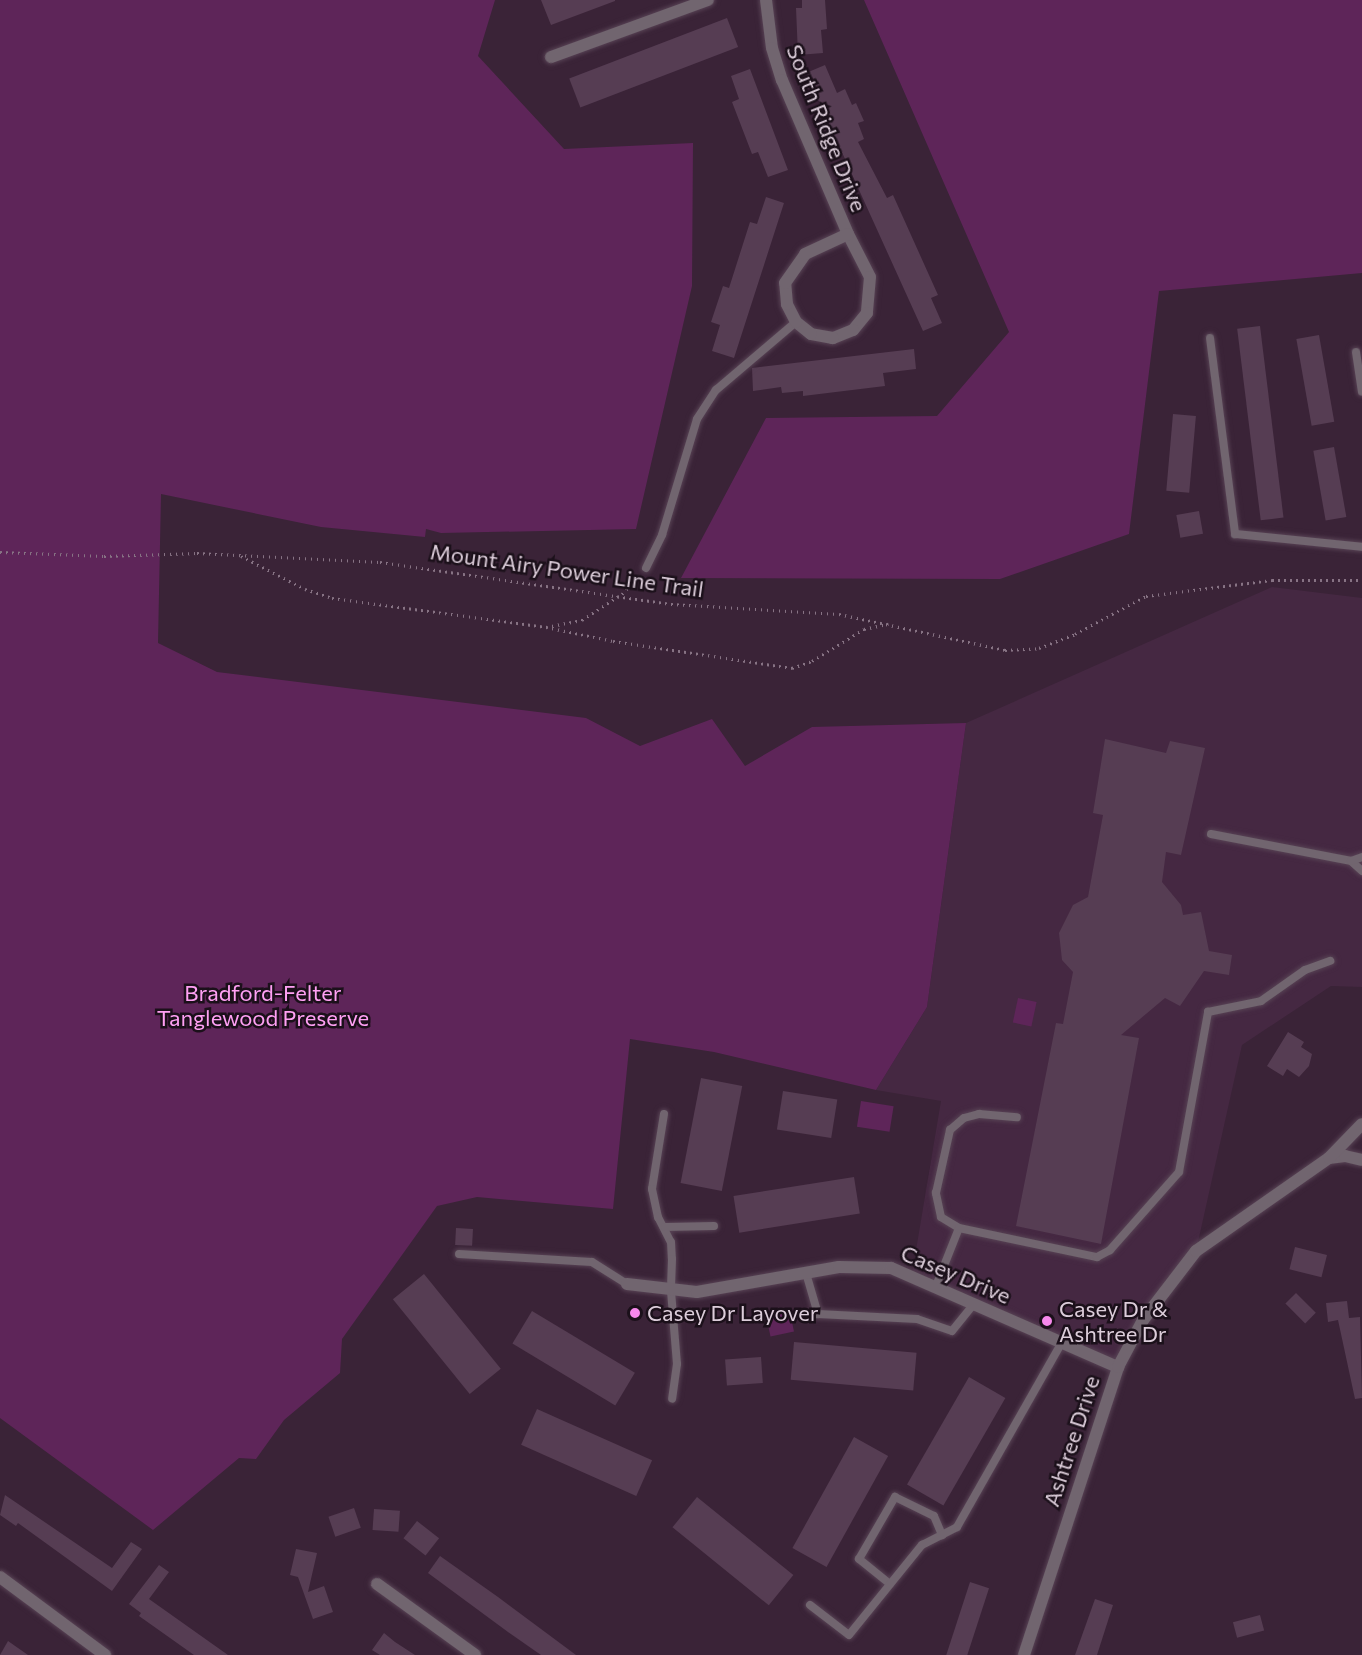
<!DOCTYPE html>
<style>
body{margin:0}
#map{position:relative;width:1362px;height:1655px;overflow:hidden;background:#3a2337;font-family:Commissioner,sans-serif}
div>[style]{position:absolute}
.built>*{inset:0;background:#452842}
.green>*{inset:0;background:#5e2559;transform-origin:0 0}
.building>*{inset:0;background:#563d53;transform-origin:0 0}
.path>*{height:3px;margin-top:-1.5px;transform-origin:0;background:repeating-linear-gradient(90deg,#877384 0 1.5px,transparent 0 6px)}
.roads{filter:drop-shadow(0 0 2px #574254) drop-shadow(0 0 2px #574254)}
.service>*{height:8px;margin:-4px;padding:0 4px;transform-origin:4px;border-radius:4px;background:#71656f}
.minor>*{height:12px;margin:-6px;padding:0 6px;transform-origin:6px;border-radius:6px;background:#71656f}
.tertiary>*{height:12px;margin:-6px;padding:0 6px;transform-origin:6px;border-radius:6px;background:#71656f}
.dots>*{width:16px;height:16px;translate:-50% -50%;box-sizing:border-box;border:3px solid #1b101a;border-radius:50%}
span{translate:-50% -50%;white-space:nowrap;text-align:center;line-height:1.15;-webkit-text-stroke:5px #1b101a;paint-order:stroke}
.street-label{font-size:22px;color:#dccdda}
.park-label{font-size:22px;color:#ffa0f4}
.poi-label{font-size:22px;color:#dccdda}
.left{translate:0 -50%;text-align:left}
</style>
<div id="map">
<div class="built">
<i style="clip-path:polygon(1272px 587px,1362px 598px,1362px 987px,1331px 986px,1242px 1045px,1196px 1251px,1118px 1367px,912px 1274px,941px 1101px,876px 1090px,927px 1007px,966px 723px)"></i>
</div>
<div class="green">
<i style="clip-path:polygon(0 0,495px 0,478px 56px,564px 149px,693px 143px,692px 286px,636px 529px,441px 533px,426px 529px,425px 537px,321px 527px,161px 494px,158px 643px,217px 672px,586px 718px,640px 746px,712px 719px,745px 766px,812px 727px,966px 723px,927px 1007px,876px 1090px,714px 1052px,630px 1039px,613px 1209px,477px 1197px,437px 1206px,342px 1339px,340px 1373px,284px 1420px,256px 1459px,239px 1458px,153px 1530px,0 1418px)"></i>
<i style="clip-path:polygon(864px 0,1362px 0,1362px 273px,1159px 291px,1129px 534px,1000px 579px,681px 578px,766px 418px,937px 416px,1009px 332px)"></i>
<i style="left:1018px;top:998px;width:19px;height:25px;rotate:12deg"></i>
<i style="left:861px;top:1101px;width:33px;height:26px;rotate:9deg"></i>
<i style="left:789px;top:1308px;width:24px;height:24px;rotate:78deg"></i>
</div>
<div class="building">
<i style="clip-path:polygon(541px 0,615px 0,615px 1px,551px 25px)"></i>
<i style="clip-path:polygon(802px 0,825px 0,827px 29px,821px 30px,823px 53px,798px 55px,796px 8px,802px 8px)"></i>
<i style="left:727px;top:18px;width:31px;height:169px;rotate:69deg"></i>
<i style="clip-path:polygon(825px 65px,837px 93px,845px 89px,852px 105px,856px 103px,864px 121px,858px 123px,864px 139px,858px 142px,887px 198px,893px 195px,938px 295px,931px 298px,942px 323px,923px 331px,806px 73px)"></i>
<i style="clip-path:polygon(750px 69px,788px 170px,768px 177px,758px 152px,752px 154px,732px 102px,739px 99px,731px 76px)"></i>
<i style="clip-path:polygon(766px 197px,784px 203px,734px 358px,712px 351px,720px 325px,711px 322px,723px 286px,729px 288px,750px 222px,757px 224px)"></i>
<i style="left:1260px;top:326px;width:193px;height:23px;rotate:83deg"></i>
<i style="left:1319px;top:335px;width:88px;height:23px;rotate:80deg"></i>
<i style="clip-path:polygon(914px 349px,916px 369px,883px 373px,885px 386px,803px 396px,803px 391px,782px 393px,781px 387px,753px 391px,752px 368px)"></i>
<i style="left:1173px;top:414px;width:23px;height:77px;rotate:5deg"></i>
<i style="left:1334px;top:447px;width:71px;height:21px;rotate:80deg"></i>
<i style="left:1199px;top:511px;width:23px;height:23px;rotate:80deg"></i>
<i style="clip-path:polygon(1105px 739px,1166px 753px,1170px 741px,1205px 748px,1181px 855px,1166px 852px,1162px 882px,1181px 905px,1183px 915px,1201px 912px,1209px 951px,1232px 955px,1229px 975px,1204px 971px,1180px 1006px,1165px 998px,1121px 1035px,1139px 1038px,1101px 1244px,1016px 1226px,1056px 1023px,1063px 1024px,1073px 972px,1062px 960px,1059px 933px,1073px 905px,1088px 897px,1103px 815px,1093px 813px)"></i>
<i style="clip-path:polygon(1288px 1032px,1304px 1042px,1301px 1047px,1312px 1054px,1309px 1066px,1299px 1077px,1287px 1069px,1283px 1076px,1267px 1066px)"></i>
<i style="left:701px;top:1078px;width:42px;height:107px;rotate:11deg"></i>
<i style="left:783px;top:1091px;width:55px;height:39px;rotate:9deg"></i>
<i style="left:854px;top:1177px;width:37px;height:122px;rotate:81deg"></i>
<i style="left:456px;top:1228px;width:17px;height:17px;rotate:3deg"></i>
<i style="left:1295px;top:1247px;width:33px;height:23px;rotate:14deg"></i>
<i style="left:424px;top:1274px;width:122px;height:40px;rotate:51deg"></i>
<i style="left:1296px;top:1293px;width:28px;height:15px;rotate:45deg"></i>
<i style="clip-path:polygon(1347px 1301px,1349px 1318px,1360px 1317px,1362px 1398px,1355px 1399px,1338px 1320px,1328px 1322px,1326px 1303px)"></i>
<i style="left:532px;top:1311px;width:120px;height:38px;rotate:31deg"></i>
<i style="left:794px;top:1342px;width:123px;height:38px;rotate:5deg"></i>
<i style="left:761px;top:1357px;width:26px;height:36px;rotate:86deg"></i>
<i style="left:969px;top:1377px;width:42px;height:124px;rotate:30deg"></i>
<i style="left:537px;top:1409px;width:126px;height:39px;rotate:24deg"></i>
<i style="left:854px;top:1437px;width:39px;height:127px;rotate:29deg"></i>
<i style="clip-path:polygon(5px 1495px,112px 1568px,131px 1542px,142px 1549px,112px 1591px,18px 1523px,16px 1526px,0 1515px)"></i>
<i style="left:697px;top:1497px;width:124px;height:39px;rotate:39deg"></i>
<i style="left:354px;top:1508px;width:21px;height:27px;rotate:71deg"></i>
<i style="left:374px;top:1509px;width:26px;height:21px;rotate:4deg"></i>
<i style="left:417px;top:1521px;width:28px;height:22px;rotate:38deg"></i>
<i style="clip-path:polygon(296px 1549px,317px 1553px,308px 1592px,324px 1586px,333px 1612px,313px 1619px,298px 1577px,290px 1575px)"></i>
<i style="clip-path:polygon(440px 1556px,498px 1597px,576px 1655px,541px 1655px,508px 1632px,428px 1573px)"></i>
<i style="clip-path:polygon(159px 1565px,169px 1572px,149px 1599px,228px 1655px,194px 1655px,139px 1616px,141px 1613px,129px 1604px)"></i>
<i style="left:970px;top:1582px;width:20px;height:77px;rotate:18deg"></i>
<i style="clip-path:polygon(1095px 1599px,1113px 1605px,1097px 1655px,1075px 1655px)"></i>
<i style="left:1260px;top:1615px;width:16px;height:28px;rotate:75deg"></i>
<i style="clip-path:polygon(384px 1633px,395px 1642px,415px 1655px,380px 1655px,372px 1650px)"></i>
<i style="clip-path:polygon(8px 1641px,28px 1655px,0 1655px)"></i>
</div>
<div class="path">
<i style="left:0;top:552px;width:104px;rotate:2.2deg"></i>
<i style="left:104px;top:556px;width:93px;rotate:-1.8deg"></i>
<i style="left:197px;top:553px;width:183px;rotate:2.8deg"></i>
<i style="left:380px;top:562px;width:294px;rotate:8.2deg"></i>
<i style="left:671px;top:604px;width:168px;rotate:3.4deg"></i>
<i style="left:839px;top:614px;width:170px;rotate:12.2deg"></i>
<i style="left:1005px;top:650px;width:34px;rotate:-3deg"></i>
<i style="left:1039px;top:648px;width:39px;rotate:-21deg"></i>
<i style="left:1075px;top:634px;width:81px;rotate:-28.2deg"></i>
<i style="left:1146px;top:596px;width:127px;rotate:-7.2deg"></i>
<i style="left:1272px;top:580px;width:90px"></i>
<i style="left:241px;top:556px;width:72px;rotate:27.3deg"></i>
<i style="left:305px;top:589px;width:28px;rotate:18deg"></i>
<i style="left:332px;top:598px;width:216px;rotate:7.7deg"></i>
<i style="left:546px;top:627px;width:37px;rotate:-11deg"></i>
<i style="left:582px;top:620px;width:48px;rotate:-33deg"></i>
<i style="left:622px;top:594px;width:25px;rotate:-47deg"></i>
<i style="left:546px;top:627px;width:68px;rotate:11.8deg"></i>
<i style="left:613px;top:641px;width:181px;rotate:8.6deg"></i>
<i style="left:792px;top:668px;width:21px;rotate:-19deg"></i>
<i style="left:812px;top:661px;width:61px;rotate:-31.6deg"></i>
<i style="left:864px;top:629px;width:25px;rotate:-12deg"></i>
</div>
<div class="roads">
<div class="service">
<i style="left:1210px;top:338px;width:198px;rotate:82.7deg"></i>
<i style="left:1235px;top:534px;width:128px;rotate:5.8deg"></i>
<i style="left:1356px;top:352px;width:40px;rotate:81.5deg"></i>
<i style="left:646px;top:568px;width:37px;rotate:-64deg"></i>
<i style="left:662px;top:535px;width:121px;rotate:-73.2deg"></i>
<i style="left:697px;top:419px;width:35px;rotate:-57deg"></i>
<i style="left:716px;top:390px;width:105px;rotate:-40.4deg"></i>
<i style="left:1211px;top:834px;width:143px;rotate:10.9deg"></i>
<i style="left:1351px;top:861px;width:15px;rotate:42deg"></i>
<i style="left:1351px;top:861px;width:12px;rotate:-20deg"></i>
<i style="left:664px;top:1114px;width:76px;rotate:99.1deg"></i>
<i style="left:652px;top:1189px;width:29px;rotate:78deg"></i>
<i style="left:658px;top:1217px;width:28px;rotate:63deg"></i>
<i style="left:671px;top:1242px;width:17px;rotate:87deg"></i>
<i style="left:672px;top:1259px;width:32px;rotate:92deg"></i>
<i style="left:671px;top:1291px;width:73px;rotate:85.3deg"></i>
<i style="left:677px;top:1364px;width:35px;rotate:98deg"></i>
<i style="left:665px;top:1227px;width:49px;rotate:-1.2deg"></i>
<i style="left:959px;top:1228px;width:21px;rotate:-149deg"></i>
<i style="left:941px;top:1217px;width:25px;rotate:-102deg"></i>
<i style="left:936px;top:1193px;width:65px;rotate:-77.5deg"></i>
<i style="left:950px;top:1130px;width:18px;rotate:-41deg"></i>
<i style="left:964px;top:1118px;width:16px;rotate:-15deg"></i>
<i style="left:979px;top:1114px;width:38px;rotate:5deg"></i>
<i style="left:459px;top:1254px;width:133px;rotate:3.4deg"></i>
<i style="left:592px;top:1262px;width:41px;rotate:32.2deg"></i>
<i style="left:806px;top:1273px;width:43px;rotate:73.7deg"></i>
<i style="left:818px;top:1314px;width:99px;rotate:2.9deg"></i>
<i style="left:917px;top:1319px;width:37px;rotate:19deg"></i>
<i style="left:952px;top:1331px;width:36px;rotate:-51deg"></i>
<i style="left:936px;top:1286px;width:62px;rotate:-68.4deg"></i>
<i style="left:959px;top:1228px;width:141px;rotate:11.9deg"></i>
<i style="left:1097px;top:1257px;width:15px;rotate:-28deg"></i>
<i style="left:1110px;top:1250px;width:104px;rotate:-48.5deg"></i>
<i style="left:1179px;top:1172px;width:163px;rotate:-79.7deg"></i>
<i style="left:1208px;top:1012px;width:54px;rotate:-11.7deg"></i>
<i style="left:1261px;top:1001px;width:54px;rotate:-35.2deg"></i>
<i style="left:1305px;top:970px;width:27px;rotate:-20deg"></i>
<i style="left:890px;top:1584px;width:40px;rotate:-141deg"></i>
<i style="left:859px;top:1559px;width:72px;rotate:-59.9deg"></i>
<i style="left:895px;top:1497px;width:43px;rotate:26deg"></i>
<i style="left:934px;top:1516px;width:21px;rotate:67deg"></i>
<i style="left:810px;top:1605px;width:49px;rotate:37.6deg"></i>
<i style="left:849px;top:1635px;width:116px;rotate:-51deg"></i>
<i style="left:922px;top:1545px;width:39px;rotate:-27deg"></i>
<i style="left:957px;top:1527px;width:213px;rotate:-60.4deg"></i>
</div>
<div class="minor">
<i style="left:766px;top:0;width:48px;rotate:82.9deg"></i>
<i style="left:772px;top:48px;width:34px;rotate:73deg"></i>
<i style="left:782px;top:80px;width:168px;rotate:66.8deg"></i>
<i style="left:848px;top:234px;width:48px;rotate:62.9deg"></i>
<i style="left:870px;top:277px;width:36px;rotate:95deg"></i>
<i style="left:867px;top:313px;width:22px;rotate:129deg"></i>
<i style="left:853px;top:330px;width:22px;rotate:158deg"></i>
<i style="left:833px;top:338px;width:22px;rotate:-170deg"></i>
<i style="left:811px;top:334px;width:19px;rotate:-141deg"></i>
<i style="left:796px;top:322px;width:20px;rotate:-117deg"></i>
<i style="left:787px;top:304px;width:21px;rotate:-95deg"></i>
<i style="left:785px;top:283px;width:35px;rotate:-55deg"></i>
<i style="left:805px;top:254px;width:47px;rotate:-24.9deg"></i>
<i style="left:551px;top:57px;width:167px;rotate:-20deg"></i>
<i style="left:627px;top:1284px;width:70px;rotate:6.5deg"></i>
<i style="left:697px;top:1292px;width:144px;rotate:-10deg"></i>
<i style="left:839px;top:1267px;width:52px;rotate:1.1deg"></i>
<i style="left:891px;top:1268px;width:248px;rotate:23.6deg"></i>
<i style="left:377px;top:1584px;width:121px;rotate:35.9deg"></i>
</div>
<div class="tertiary">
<i style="left:1329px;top:1158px;width:16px;rotate:-7deg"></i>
<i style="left:1345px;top:1156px;width:17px;rotate:13deg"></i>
<i style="left:0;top:1577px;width:131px;rotate:36.6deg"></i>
<i style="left:1024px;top:1655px;width:303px;rotate:-71.9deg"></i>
<i style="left:1118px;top:1367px;width:53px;rotate:-62deg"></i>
<i style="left:1143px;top:1320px;width:87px;rotate:-52.5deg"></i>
<i style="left:1196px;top:1251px;width:162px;rotate:-35deg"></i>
<i style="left:1329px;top:1158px;width:47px;rotate:-45.9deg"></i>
</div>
</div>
<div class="dots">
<i style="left:635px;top:1313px;background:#f788ec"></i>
<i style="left:1047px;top:1321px;background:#f788ec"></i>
</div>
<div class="street-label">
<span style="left:827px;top:128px;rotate:68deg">South Ridge Drive</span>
<span style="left:567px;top:570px;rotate:8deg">Mount Airy Power Line Trail</span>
<span style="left:956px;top:1274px;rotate:23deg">Casey Drive</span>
<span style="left:1071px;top:1441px;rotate:-72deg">Ashtree Drive</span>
</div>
<div class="park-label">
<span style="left:263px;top:1005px">Bradford-Felter<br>Tanglewood Preserve</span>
</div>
<div class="poi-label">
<span class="left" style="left:1059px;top:1321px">Casey Dr &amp;<br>Ashtree Dr</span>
<span class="left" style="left:647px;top:1313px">Casey Dr Layover</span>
</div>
</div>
